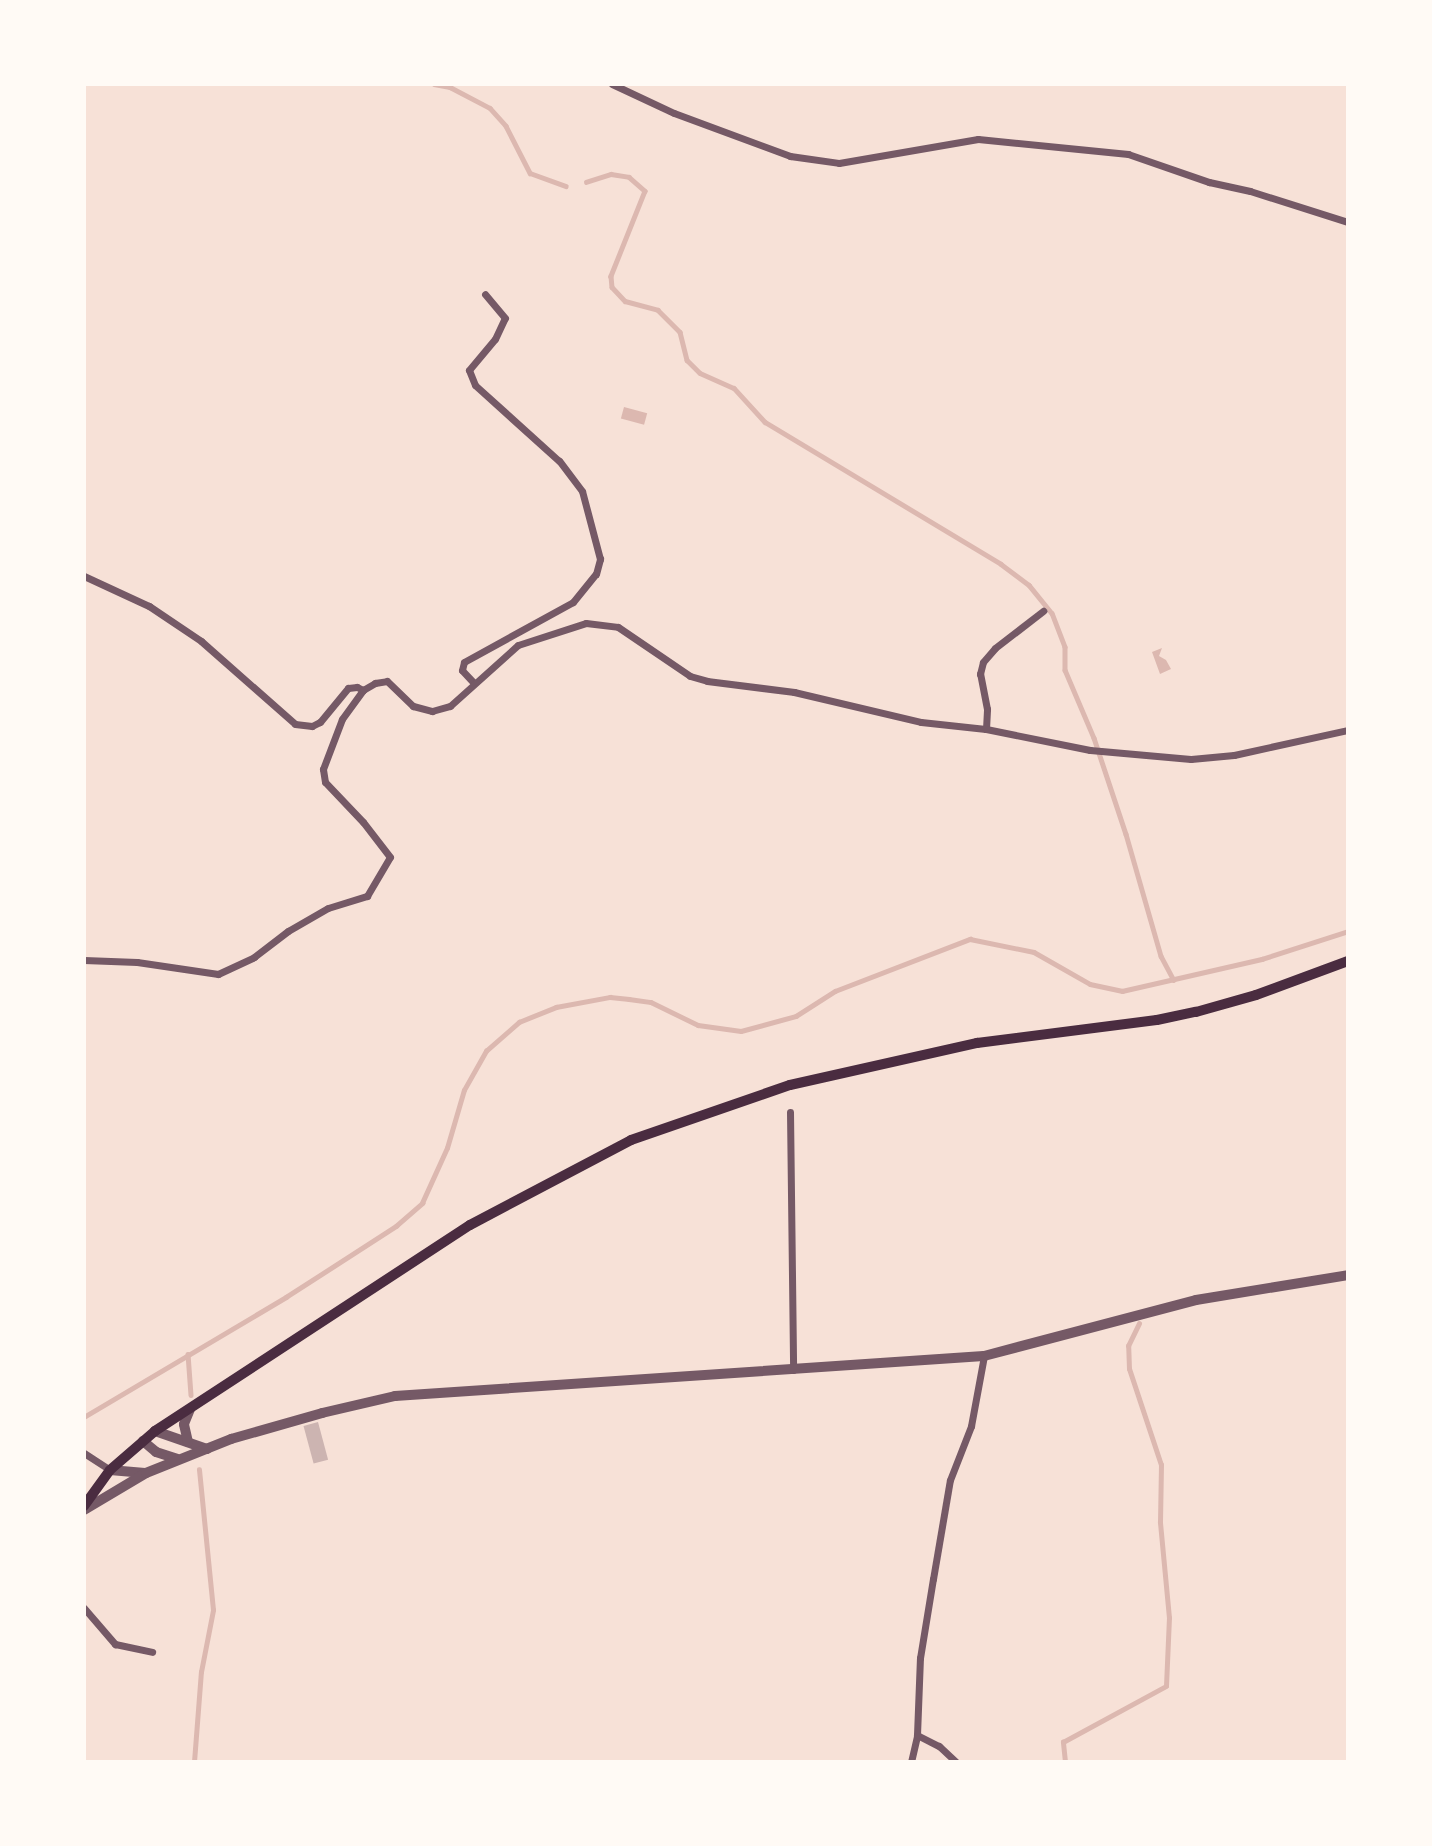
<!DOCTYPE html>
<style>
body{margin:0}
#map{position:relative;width:1432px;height:1846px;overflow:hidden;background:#f7e1d7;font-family:"Times New Roman",serif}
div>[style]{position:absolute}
.water>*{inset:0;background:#dcb8b0;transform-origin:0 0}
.stream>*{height:4.5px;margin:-2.25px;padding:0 2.25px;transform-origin:2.25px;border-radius:2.25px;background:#dcb8b0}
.building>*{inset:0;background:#ccb4b1;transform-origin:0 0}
.minor>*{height:7px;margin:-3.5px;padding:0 3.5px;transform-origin:3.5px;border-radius:3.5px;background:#755966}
.tertiary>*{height:10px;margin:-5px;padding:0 5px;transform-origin:5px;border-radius:5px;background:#755966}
.secondary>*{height:10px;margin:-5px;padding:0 5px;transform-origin:5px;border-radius:5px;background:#4a2c40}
span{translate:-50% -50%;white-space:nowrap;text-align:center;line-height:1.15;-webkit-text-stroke:7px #fffaf5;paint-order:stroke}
.frame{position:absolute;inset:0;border:86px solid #fffaf5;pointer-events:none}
</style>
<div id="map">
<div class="water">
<i style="left:624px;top:407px;width:24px;height:12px;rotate:15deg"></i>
<i style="clip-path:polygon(1162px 648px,1159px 656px,1166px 660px,1171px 669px,1160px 674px,1152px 652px)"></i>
</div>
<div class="stream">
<i style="left:434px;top:84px;width:16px;rotate:11deg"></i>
<i style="left:450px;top:87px;width:45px;rotate:27.7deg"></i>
<i style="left:490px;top:108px;width:24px;rotate:48deg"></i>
<i style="left:506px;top:126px;width:53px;rotate:62.9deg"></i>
<i style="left:530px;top:173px;width:38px;rotate:20deg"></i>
<i style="left:586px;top:182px;width:26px;rotate:-18deg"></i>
<i style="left:611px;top:174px;width:18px;rotate:9deg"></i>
<i style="left:629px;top:177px;width:21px;rotate:41deg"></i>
<i style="left:645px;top:191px;width:92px;rotate:111.8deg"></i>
<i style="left:611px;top:276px;width:11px;rotate:85deg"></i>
<i style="left:612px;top:287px;width:19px;rotate:47deg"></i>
<i style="left:625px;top:301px;width:34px;rotate:15deg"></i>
<i style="left:658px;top:310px;width:31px;rotate:45deg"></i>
<i style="left:680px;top:332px;width:29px;rotate:76deg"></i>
<i style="left:687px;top:360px;width:18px;rotate:45deg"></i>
<i style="left:700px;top:373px;width:37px;rotate:24deg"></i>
<i style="left:734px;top:388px;width:46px;rotate:47.6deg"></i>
<i style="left:765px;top:422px;width:275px;rotate:31deg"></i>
<i style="left:1001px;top:564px;width:35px;rotate:37deg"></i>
<i style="left:1029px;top:585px;width:36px;rotate:51deg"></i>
<i style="left:1052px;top:613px;width:36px;rotate:69deg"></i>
<i style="left:1065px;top:647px;width:23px;rotate:90deg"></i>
<i style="left:1065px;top:670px;width:74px;rotate:66.9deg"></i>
<i style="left:1094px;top:738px;width:101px;rotate:71.6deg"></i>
<i style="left:1126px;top:834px;width:127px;rotate:74deg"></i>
<i style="left:1161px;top:956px;width:27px;rotate:62deg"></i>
<i style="left:188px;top:1354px;width:41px;rotate:85.8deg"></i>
<i style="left:84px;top:1417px;width:235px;rotate:-30.7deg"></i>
<i style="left:286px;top:1297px;width:131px;rotate:-32.8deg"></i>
<i style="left:396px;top:1226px;width:35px;rotate:-41deg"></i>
<i style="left:422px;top:1203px;width:60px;rotate:-65.6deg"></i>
<i style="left:447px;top:1148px;width:60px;rotate:-73.7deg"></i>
<i style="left:464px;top:1090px;width:45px;rotate:-60.6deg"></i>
<i style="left:486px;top:1051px;width:44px;rotate:-41.3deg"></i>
<i style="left:519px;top:1022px;width:40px;rotate:-22deg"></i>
<i style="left:556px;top:1007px;width:55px;rotate:-10.5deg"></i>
<i style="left:610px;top:997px;width:19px;rotate:6deg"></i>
<i style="left:629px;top:999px;width:22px;rotate:8deg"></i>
<i style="left:651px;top:1002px;width:52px;rotate:26.1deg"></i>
<i style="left:698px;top:1025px;width:43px;rotate:7.9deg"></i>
<i style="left:741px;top:1031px;width:57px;rotate:-15.3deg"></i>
<i style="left:796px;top:1016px;width:46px;rotate:-32.7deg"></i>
<i style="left:835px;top:991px;width:145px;rotate:-21.1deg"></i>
<i style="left:970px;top:939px;width:65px;rotate:11.5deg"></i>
<i style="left:1034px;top:952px;width:64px;rotate:29.7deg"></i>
<i style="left:1090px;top:984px;width:33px;rotate:12deg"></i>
<i style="left:1122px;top:991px;width:144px;rotate:-12.9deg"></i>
<i style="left:1262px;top:959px;width:90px;rotate:-18deg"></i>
<i style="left:194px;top:1762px;width:90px;rotate:-85.6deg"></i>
<i style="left:201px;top:1672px;width:63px;rotate:-79deg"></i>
<i style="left:213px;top:1610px;width:141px;rotate:-95.7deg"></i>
<i style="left:1065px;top:1762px;width:20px;rotate:-96deg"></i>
<i style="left:1063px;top:1742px;width:117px;rotate:-28.5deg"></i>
<i style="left:1166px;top:1686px;width:68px;rotate:-87.5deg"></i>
<i style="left:1169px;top:1618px;width:96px;rotate:-95.4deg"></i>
<i style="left:1160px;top:1522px;width:57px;rotate:-89deg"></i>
<i style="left:1161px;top:1465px;width:101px;rotate:-108.4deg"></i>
<i style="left:1129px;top:1369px;width:23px;rotate:-92deg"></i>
<i style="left:1128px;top:1346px;width:25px;rotate:-64deg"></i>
</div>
<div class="building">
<i style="left:318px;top:1422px;width:39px;height:15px;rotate:75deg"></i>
</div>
<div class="minor">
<i style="left:612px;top:84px;width:68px;rotate:25.1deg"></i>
<i style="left:674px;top:113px;width:124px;rotate:20.3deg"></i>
<i style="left:790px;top:156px;width:49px;rotate:8.1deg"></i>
<i style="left:839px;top:163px;width:141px;rotate:-9.8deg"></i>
<i style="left:978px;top:139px;width:151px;rotate:5.7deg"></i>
<i style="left:1128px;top:154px;width:86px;rotate:19.1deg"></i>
<i style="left:1209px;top:182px;width:42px;rotate:12.4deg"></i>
<i style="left:1250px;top:191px;width:103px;rotate:17.6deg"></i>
<i style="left:84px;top:576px;width:72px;rotate:24.8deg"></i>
<i style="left:149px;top:606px;width:63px;rotate:33.9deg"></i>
<i style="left:201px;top:641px;width:125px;rotate:41.4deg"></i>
<i style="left:295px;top:724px;width:17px;rotate:7deg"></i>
<i style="left:312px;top:726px;width:9px;rotate:-27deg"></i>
<i style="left:320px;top:722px;width:44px;rotate:-50.5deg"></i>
<i style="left:348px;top:688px;width:9px;rotate:-6deg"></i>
<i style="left:357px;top:687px;width:7px;rotate:27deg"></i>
<i style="left:473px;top:682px;width:16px;rotate:-133deg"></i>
<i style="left:462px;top:670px;width:8px;rotate:-76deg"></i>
<i style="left:464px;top:662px;width:124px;rotate:-28.8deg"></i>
<i style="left:573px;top:602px;width:36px;rotate:-51deg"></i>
<i style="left:596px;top:574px;width:16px;rotate:-75deg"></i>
<i style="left:600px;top:559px;width:70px;rotate:-104.8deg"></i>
<i style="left:582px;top:491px;width:38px;rotate:-127deg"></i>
<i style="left:559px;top:461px;width:113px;rotate:-137.9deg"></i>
<i style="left:475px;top:385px;width:16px;rotate:-112deg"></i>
<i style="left:469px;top:370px;width:40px;rotate:-50deg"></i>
<i style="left:495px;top:339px;width:23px;rotate:-65deg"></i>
<i style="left:505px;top:318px;width:31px;rotate:-130deg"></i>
<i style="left:986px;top:729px;width:20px;rotate:-87deg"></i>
<i style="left:987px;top:709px;width:36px;rotate:-101deg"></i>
<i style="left:980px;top:674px;width:12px;rotate:-76deg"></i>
<i style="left:983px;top:662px;width:18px;rotate:-49deg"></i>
<i style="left:995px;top:648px;width:61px;rotate:-37.6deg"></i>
<i style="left:84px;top:960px;width:53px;rotate:2.2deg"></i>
<i style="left:137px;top:962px;width:82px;rotate:8.4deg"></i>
<i style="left:218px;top:974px;width:40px;rotate:-25deg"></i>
<i style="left:254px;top:957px;width:43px;rotate:-37.4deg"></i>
<i style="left:288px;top:931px;width:46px;rotate:-29.9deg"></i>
<i style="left:328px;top:908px;width:41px;rotate:-17.1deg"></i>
<i style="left:367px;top:896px;width:45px;rotate:-59.5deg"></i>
<i style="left:390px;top:857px;width:44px;rotate:-127.6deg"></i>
<i style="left:363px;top:822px;width:55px;rotate:-133.5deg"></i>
<i style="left:325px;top:782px;width:13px;rotate:-99deg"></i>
<i style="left:323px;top:769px;width:53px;rotate:-69.2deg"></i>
<i style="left:342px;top:719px;width:36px;rotate:-54deg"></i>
<i style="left:363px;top:690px;width:14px;rotate:-30deg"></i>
<i style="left:375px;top:683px;width:12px;rotate:-9deg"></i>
<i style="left:387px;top:681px;width:36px;rotate:44deg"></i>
<i style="left:413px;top:706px;width:20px;rotate:15deg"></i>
<i style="left:432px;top:711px;width:19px;rotate:-16deg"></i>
<i style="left:450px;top:706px;width:91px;rotate:-41.9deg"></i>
<i style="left:518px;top:645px;width:71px;rotate:-17.9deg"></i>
<i style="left:586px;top:623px;width:32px;rotate:7deg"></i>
<i style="left:618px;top:627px;width:87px;rotate:34.2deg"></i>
<i style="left:690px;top:676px;width:18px;rotate:16deg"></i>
<i style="left:707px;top:681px;width:88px;rotate:7.2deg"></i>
<i style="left:794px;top:692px;width:130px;rotate:13.3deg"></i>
<i style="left:921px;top:722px;width:65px;rotate:6.1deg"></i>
<i style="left:986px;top:729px;width:106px;rotate:11.4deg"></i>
<i style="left:1090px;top:750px;width:101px;rotate:5.1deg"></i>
<i style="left:1191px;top:759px;width:43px;rotate:-5.3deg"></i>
<i style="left:1234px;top:755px;width:117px;rotate:-12.4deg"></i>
<i style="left:790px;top:1112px;width:258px;rotate:89.3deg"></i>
<i style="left:84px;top:1453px;width:31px;rotate:33deg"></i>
<i style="left:84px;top:1608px;width:48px;rotate:49.3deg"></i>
<i style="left:115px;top:1644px;width:38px;rotate:12deg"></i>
<i style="left:917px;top:1735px;width:25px;rotate:27deg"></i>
<i style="left:939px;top:1746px;width:23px;rotate:43deg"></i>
<i style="left:911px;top:1762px;width:28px;rotate:-77deg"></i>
<i style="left:917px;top:1735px;width:77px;rotate:-87.8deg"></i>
<i style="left:920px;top:1658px;width:80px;rotate:-80.7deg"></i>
<i style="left:933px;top:1579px;width:100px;rotate:-80.3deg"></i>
<i style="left:950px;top:1480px;width:58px;rotate:-68.7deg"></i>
<i style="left:971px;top:1426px;width:71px;rotate:-79.5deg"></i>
</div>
<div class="tertiary">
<i style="left:155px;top:1431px;width:55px;rotate:19.1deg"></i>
<i style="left:143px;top:1441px;width:17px;rotate:40deg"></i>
<i style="left:156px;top:1452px;width:22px;rotate:18deg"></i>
<i style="left:188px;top:1442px;width:18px;rotate:-103deg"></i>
<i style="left:184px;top:1424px;width:16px;rotate:-68deg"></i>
<i style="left:110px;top:1470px;width:35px;rotate:5deg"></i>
<i style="left:84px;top:1510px;width:72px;rotate:-30.8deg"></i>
<i style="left:146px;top:1473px;width:92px;rotate:-21.8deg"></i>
<i style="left:231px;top:1439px;width:95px;rotate:-15.9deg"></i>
<i style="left:322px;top:1413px;width:75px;rotate:-13.1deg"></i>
<i style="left:395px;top:1396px;width:590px;rotate:-3.89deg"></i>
<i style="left:984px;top:1356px;width:219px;rotate:-14.8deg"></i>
<i style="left:1196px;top:1300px;width:154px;rotate:-9.3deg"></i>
</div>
<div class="secondary">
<i style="left:84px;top:1506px;width:44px;rotate:-54.2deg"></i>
<i style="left:110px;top:1470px;width:60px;rotate:-40.9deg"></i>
<i style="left:155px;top:1431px;width:376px;rotate:-33.2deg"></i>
<i style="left:470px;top:1225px;width:182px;rotate:-27.8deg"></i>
<i style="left:631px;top:1140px;width:168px;rotate:-19.1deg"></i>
<i style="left:790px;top:1085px;width:192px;rotate:-12.7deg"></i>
<i style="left:977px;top:1043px;width:181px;rotate:-7.3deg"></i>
<i style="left:1157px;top:1020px;width:40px;rotate:-12deg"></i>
<i style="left:1196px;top:1012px;width:62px;rotate:-15.8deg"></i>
<i style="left:1256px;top:995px;width:98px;rotate:-20.3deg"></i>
</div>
<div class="frame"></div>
</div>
